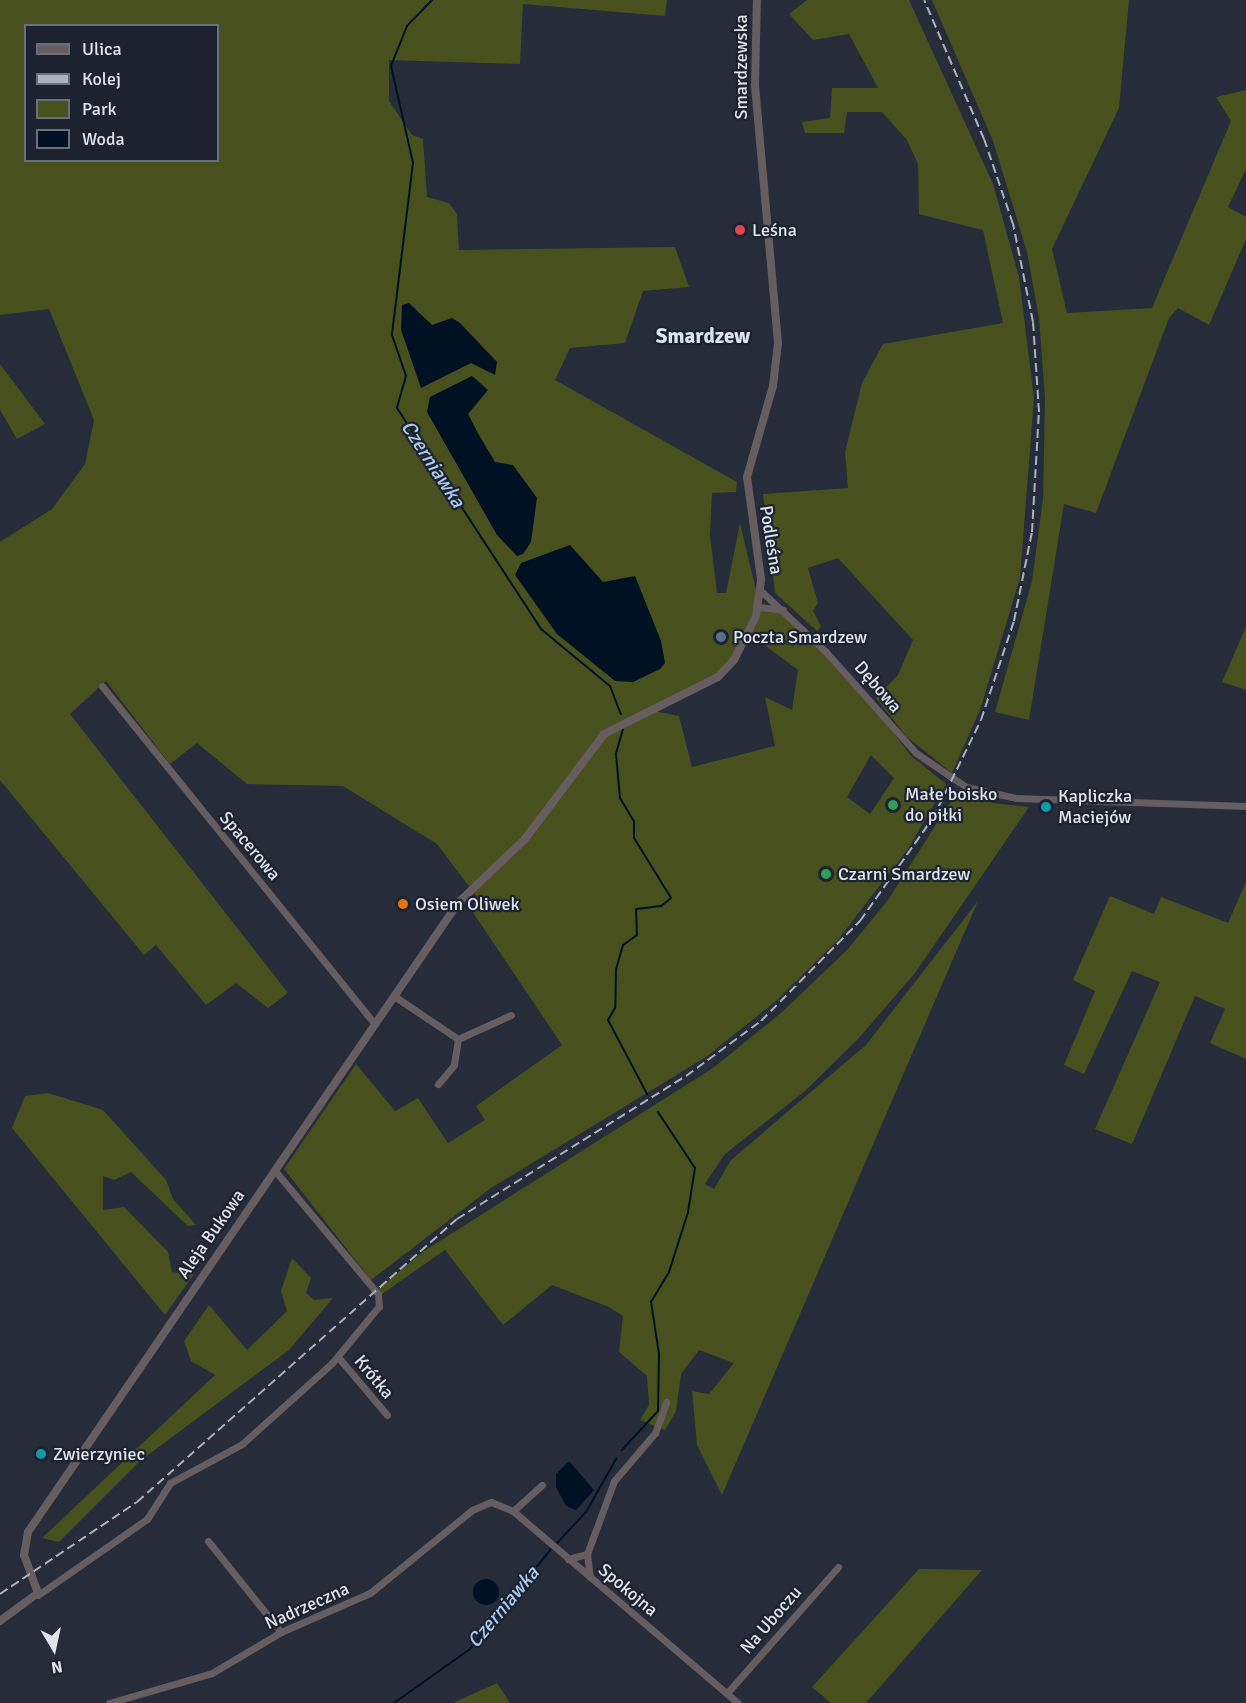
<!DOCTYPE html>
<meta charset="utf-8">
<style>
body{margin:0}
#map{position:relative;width:1246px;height:1703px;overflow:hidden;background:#262c39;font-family:Signika,sans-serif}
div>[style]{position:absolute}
.green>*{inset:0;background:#48501e}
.water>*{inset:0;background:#011124}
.round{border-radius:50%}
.stream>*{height:2px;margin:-1px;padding:0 1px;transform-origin:1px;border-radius:1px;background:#011124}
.minor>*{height:7px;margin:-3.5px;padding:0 3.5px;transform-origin:3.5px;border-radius:3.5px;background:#655d5f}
.tertiary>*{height:8px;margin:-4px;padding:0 4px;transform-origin:4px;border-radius:4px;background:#655d5f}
.rail>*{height:2px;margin-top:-1px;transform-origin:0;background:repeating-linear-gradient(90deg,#adb2bc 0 9px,transparent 0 13.5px)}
.dots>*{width:16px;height:16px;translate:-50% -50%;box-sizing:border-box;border:3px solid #1c222f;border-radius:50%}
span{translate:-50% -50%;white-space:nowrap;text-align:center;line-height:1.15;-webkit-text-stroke:4.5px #1c222f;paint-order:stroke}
.street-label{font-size:18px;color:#e0e4ed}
.poi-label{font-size:18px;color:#e0e4ed}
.left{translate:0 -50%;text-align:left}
.water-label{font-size:20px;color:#abcbed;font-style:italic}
.quarter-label{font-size:21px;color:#dae3f5;font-weight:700}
.legend{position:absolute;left:24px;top:24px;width:195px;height:138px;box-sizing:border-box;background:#1c222f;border:2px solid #6a707b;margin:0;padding:8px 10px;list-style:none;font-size:18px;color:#e0e4ed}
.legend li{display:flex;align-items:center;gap:12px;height:30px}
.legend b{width:30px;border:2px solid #6a707b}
.north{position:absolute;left:24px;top:1619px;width:60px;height:60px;-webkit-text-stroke:4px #1c222f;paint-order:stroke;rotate:171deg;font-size:16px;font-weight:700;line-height:24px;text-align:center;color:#e0e4ed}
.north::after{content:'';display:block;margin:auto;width:21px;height:27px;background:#e0e4ed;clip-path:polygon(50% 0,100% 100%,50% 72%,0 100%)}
</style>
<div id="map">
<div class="green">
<i style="clip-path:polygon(evenodd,0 0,667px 0,665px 16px,523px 4px,520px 64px,389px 60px,389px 101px,412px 135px,423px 139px,427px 197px,449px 203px,457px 214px,459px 250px,675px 247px,689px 287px,643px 291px,625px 343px,570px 348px,555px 380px,737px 482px,736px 492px,712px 493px,710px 535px,717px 593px,726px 593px,740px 523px,760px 607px,783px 610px,867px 697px,911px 756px,946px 784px,908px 849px,837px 941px,776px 1001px,706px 1057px,491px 1188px,371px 1280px,284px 1169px,356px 1064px,395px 1111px,418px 1098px,448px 1143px,485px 1120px,476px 1106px,562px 1045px,472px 911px,477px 897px,437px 844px,343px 786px,247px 784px,197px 743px,170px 764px,106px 681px,70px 714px,288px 993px,268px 1008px,236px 983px,206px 1005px,156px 945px,144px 955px,0 780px,0 542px,52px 509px,85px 464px,94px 420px,49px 309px,0 315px,0 0,26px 26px,218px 26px,218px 160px,26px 160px,26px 26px,0 0,748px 633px,798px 670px,792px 710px,765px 697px,775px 746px,692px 767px,679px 716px,649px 710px,725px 671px,748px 633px,0 0,871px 755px,894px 778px,870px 814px,847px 797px,871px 755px)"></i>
<i style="clip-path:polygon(807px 0,909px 0,993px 184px,1019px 277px,1034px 398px,1020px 578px,980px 710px,952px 773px,907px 737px,876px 698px,898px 675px,913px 640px,838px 558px,808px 568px,818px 603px,813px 611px,821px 626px,817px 631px,775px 593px,763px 494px,848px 488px,845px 452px,862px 383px,883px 344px,1003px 323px,983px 230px,919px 214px,918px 164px,907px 140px,882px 112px,847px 112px,844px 133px,805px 133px,802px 122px,830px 118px,832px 88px,878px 88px,849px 34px,813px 40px,789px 14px)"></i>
<i style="clip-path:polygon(932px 0,1129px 0,1119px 108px,1052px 249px,1067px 313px,1152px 308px,1231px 121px,1216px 97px,1246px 90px,1246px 169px,1228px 207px,1246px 217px,1246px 239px,1209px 325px,1178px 308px,1169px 318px,1096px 513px,1064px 504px,1029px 720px,995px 712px,1032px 581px,1043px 499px,1045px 398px,1039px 318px,1027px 252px,993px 141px)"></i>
<i style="clip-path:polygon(0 364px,45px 424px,17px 439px,0 410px)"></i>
<i style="clip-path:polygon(1246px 627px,1246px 690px,1222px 682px)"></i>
<i style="clip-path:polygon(958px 790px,993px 803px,1029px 807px,915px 973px,858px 1039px,805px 1091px,725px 1154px,705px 1184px,714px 1189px,731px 1160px,866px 1045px,978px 901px,722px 1495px,697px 1445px,692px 1391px,709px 1394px,734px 1363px,699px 1350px,681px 1374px,676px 1411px,665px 1430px,640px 1420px,649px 1405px,647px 1376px,619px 1352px,623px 1316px,609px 1307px,552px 1285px,503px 1325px,445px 1250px,382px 1294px,378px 1289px,424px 1251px,713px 1068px,781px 1013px,847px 950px,888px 900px)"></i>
<i style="clip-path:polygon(1246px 882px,1246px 1059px,1210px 1043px,1225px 1009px,1195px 996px,1132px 1144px,1095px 1129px,1160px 982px,1132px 971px,1084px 1074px,1064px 1065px,1095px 991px,1073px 980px,1110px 896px,1154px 914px,1161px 897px,1228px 923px)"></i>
<i style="clip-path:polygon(48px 1093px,103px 1110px,166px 1180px,173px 1199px,196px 1225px,188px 1226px,131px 1172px,114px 1180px,103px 1176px,103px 1210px,124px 1207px,168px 1252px,172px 1272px,194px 1274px,165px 1315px,12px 1128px,25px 1096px)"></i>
<i style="clip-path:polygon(292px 1258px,311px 1278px,306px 1293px,314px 1300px,333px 1298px,289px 1350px,140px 1461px,59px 1542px,42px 1538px,215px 1375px,191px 1361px,184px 1341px,209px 1305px,247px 1350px,287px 1311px,281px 1291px)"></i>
<i style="clip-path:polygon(919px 1569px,982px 1570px,866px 1703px,831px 1703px,812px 1687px)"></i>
<i style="clip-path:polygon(497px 1683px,510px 1703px,453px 1703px)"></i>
</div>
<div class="water">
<i style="clip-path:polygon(409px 303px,432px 325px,452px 318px,460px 323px,497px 362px,495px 375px,471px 363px,421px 388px,401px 330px,402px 305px)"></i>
<i style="clip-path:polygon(472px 376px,488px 390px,468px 414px,479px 435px,495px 462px,513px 465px,537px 498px,531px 542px,523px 554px,517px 556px,497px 535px,427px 412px,430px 397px)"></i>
<i style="clip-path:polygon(570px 545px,603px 582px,635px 576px,661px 641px,665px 663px,660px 669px,633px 682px,615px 681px,557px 634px,515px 575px,521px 563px)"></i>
<i style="clip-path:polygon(569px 1461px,594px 1490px,576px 1510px,566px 1506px,556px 1487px,556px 1474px)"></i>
<i class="round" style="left:473px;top:1579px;width:26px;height:26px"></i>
</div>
<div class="stream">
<i style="left:432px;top:0;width:36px;rotate:134deg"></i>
<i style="left:407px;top:26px;width:43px;rotate:111.8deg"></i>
<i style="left:391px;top:66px;width:99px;rotate:77.2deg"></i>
<i style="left:413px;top:163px;width:173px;rotate:97deg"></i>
<i style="left:392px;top:335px;width:43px;rotate:71.1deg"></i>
<i style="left:406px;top:376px;width:33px;rotate:106deg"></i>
<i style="left:397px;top:408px;width:264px;rotate:56.9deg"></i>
<i style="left:541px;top:629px;width:89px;rotate:39.6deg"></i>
<i style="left:610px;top:686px;width:30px;rotate:69deg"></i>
<i style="left:623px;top:729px;width:26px;rotate:106deg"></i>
<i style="left:616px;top:754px;width:44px;rotate:84.8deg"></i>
<i style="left:620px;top:798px;width:27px;rotate:59deg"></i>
<i style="left:634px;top:821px;width:17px;rotate:90deg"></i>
<i style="left:634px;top:838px;width:70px;rotate:58.3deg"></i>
<i style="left:671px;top:898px;width:13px;rotate:141deg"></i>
<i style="left:661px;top:906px;width:25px;rotate:173deg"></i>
<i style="left:636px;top:909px;width:26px;rotate:88deg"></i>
<i style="left:637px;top:935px;width:17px;rotate:144deg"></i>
<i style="left:623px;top:945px;width:25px;rotate:106deg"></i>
<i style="left:616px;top:969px;width:39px;rotate:91deg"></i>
<i style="left:615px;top:1008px;width:14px;rotate:120deg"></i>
<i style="left:608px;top:1020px;width:84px;rotate:62.2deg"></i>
<i style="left:622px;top:1450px;width:53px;rotate:-47.3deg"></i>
<i style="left:658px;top:1411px;width:57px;rotate:-89deg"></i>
<i style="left:659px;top:1354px;width:53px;rotate:-98.7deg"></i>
<i style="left:651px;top:1302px;width:35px;rotate:-59deg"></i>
<i style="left:669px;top:1272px;width:63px;rotate:-72.4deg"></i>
<i style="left:688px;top:1212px;width:45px;rotate:-81deg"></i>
<i style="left:695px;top:1168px;width:67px;rotate:-123.5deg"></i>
<i style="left:556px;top:1544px;width:44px;rotate:-46.8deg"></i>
<i style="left:586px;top:1512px;width:61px;rotate:-60.5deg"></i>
<i style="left:394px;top:1703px;width:93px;rotate:-35.4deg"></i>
<i style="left:470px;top:1649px;width:129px;rotate:-51deg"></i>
</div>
<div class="minor">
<i style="left:761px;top:591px;width:89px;rotate:43.2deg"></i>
<i style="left:826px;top:652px;width:135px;rotate:48.3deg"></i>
<i style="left:916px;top:753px;width:60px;rotate:34.2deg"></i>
<i style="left:966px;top:787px;width:51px;rotate:12.4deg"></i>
<i style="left:1016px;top:798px;width:230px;rotate:2deg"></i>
<i style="left:760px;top:607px;width:23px;rotate:7deg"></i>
<i style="left:102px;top:686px;width:434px;rotate:51.1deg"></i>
<i style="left:394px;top:996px;width:77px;rotate:33.9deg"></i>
<i style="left:458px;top:1039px;width:26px;rotate:99deg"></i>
<i style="left:454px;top:1065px;width:25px;rotate:130deg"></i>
<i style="left:458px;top:1039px;width:58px;rotate:-24.4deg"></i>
<i style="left:338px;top:1357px;width:76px;rotate:49.8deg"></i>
<i style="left:513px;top:1511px;width:39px;rotate:-42deg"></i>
<i style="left:208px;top:1541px;width:117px;rotate:51.3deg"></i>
<i style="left:587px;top:1554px;width:23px;rotate:83deg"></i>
<i style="left:568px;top:1559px;width:20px;rotate:-15deg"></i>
<i style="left:587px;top:1554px;width:78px;rotate:-69.7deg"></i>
<i style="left:614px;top:1481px;width:63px;rotate:-49.5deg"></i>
<i style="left:655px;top:1433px;width:33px;rotate:-70deg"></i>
<i style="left:38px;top:1595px;width:133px;rotate:-34.9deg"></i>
<i style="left:147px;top:1519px;width:43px;rotate:-57.4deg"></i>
<i style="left:170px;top:1483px;width:82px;rotate:-28.4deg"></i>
<i style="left:242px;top:1444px;width:121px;rotate:-42deg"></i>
<i style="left:332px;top:1363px;width:74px;rotate:-50.5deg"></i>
<i style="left:379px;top:1306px;width:12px;rotate:-95deg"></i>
<i style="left:378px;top:1294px;width:160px;rotate:-129.9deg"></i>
<i style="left:727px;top:1693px;width:168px;rotate:-48.6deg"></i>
<i style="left:109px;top:1703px;width:107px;rotate:-16.2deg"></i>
<i style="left:212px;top:1673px;width:80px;rotate:-30.7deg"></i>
<i style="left:281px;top:1632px;width:97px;rotate:-23.7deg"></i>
<i style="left:370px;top:1593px;width:132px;rotate:-39.1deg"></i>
<i style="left:472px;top:1510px;width:21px;rotate:-23deg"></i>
<i style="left:491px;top:1502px;width:24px;rotate:22deg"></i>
<i style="left:513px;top:1511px;width:296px;rotate:40.5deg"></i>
</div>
<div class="tertiary">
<i style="left:0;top:1621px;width:47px;rotate:-36.4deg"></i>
<i style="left:38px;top:1593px;width:40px;rotate:-110.2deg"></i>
<i style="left:24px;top:1555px;width:23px;rotate:-80deg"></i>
<i style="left:28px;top:1532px;width:762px;rotate:-55.64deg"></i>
<i style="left:458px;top:903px;width:93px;rotate:-43.7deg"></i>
<i style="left:525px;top:839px;width:131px;rotate:-53deg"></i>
<i style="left:604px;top:734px;width:127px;rotate:-26.6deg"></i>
<i style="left:718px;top:677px;width:23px;rotate:-47deg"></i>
<i style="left:734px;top:660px;width:49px;rotate:-63.4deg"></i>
<i style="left:756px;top:616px;width:37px;rotate:-82deg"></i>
<i style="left:761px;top:579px;width:103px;rotate:-97.8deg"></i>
<i style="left:747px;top:477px;width:95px;rotate:-74.1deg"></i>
<i style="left:773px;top:386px;width:43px;rotate:-83.4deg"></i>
<i style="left:778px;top:343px;width:259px;rotate:-95.1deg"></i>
<i style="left:755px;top:85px;width:85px;rotate:-88.7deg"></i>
</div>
<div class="rail">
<i style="left:0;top:1594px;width:165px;rotate:-33.9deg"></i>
<i style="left:137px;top:1502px;width:427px;rotate:-41.5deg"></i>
<i style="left:457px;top:1219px;width:270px;rotate:-32deg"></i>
<i style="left:686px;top:1076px;width:93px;rotate:-36.3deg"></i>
<i style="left:761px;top:1021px;width:141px;rotate:-45.3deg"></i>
<i style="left:860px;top:921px;width:126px;rotate:-54.7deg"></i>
<i style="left:933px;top:818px;width:109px;rotate:-63.9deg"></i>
<i style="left:981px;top:720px;width:104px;rotate:-71.6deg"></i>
<i style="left:1014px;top:621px;width:91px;rotate:-78.6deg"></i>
<i style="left:1032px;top:532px;width:120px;rotate:-86.7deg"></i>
<i style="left:1039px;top:412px;width:90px;rotate:-93.8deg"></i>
<i style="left:1033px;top:322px;width:100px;rotate:-101.5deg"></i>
<i style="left:1013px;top:224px;width:90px;rotate:-108.8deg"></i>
<i style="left:984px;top:139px;width:151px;rotate:-113.3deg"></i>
</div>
<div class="dots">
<i style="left:740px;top:230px;background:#e0444e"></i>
<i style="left:721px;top:637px;background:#5c6f8a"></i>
<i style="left:893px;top:805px;background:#2e9e5b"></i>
<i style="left:1046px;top:807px;background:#0f9aa8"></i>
<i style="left:826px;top:874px;background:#2e9e5b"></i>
<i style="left:403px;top:904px;background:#e8710a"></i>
<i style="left:41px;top:1454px;background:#0f9aa8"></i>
</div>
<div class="street-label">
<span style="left:741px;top:67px;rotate:-90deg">Smardzewska</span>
<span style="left:771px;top:540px;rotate:81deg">Podleśna</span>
<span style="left:878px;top:687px;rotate:49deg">Dębowa</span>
<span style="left:250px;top:846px;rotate:50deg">Spacerowa</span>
<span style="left:211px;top:1234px;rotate:-55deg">Aleja Bukowa</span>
<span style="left:374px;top:1377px;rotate:50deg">Krótka</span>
<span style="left:628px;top:1590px;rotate:40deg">Spokojna</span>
<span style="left:307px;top:1606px;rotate:-24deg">Nadrzeczna</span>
<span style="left:771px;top:1620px;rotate:-49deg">Na Uboczu</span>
</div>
<div class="poi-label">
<span class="left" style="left:752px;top:230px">Leśna</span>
<span class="left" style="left:733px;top:637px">Poczta Smardzew</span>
<span class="left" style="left:905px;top:805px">Małe boisko<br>do piłki</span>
<span class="left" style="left:1058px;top:807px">Kapliczka<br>Maciejów</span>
<span class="left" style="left:838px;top:874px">Czarni Smardzew</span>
<span class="left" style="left:415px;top:904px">Osiem Oliwek</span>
<span class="left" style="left:53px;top:1454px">Zwierzyniec</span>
</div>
<div class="water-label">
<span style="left:433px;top:464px;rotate:57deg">Czerniawka</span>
<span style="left:503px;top:1607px;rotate:-50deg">Czerniawka</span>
</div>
<div class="quarter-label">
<span style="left:703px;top:336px">Smardzew</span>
</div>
<ul class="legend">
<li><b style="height:8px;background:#655d5f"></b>Ulica</li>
<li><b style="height:8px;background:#adb2bc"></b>Kolej</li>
<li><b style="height:16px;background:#48501e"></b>Park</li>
<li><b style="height:16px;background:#011124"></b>Woda</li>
</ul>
<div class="north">N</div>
</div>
